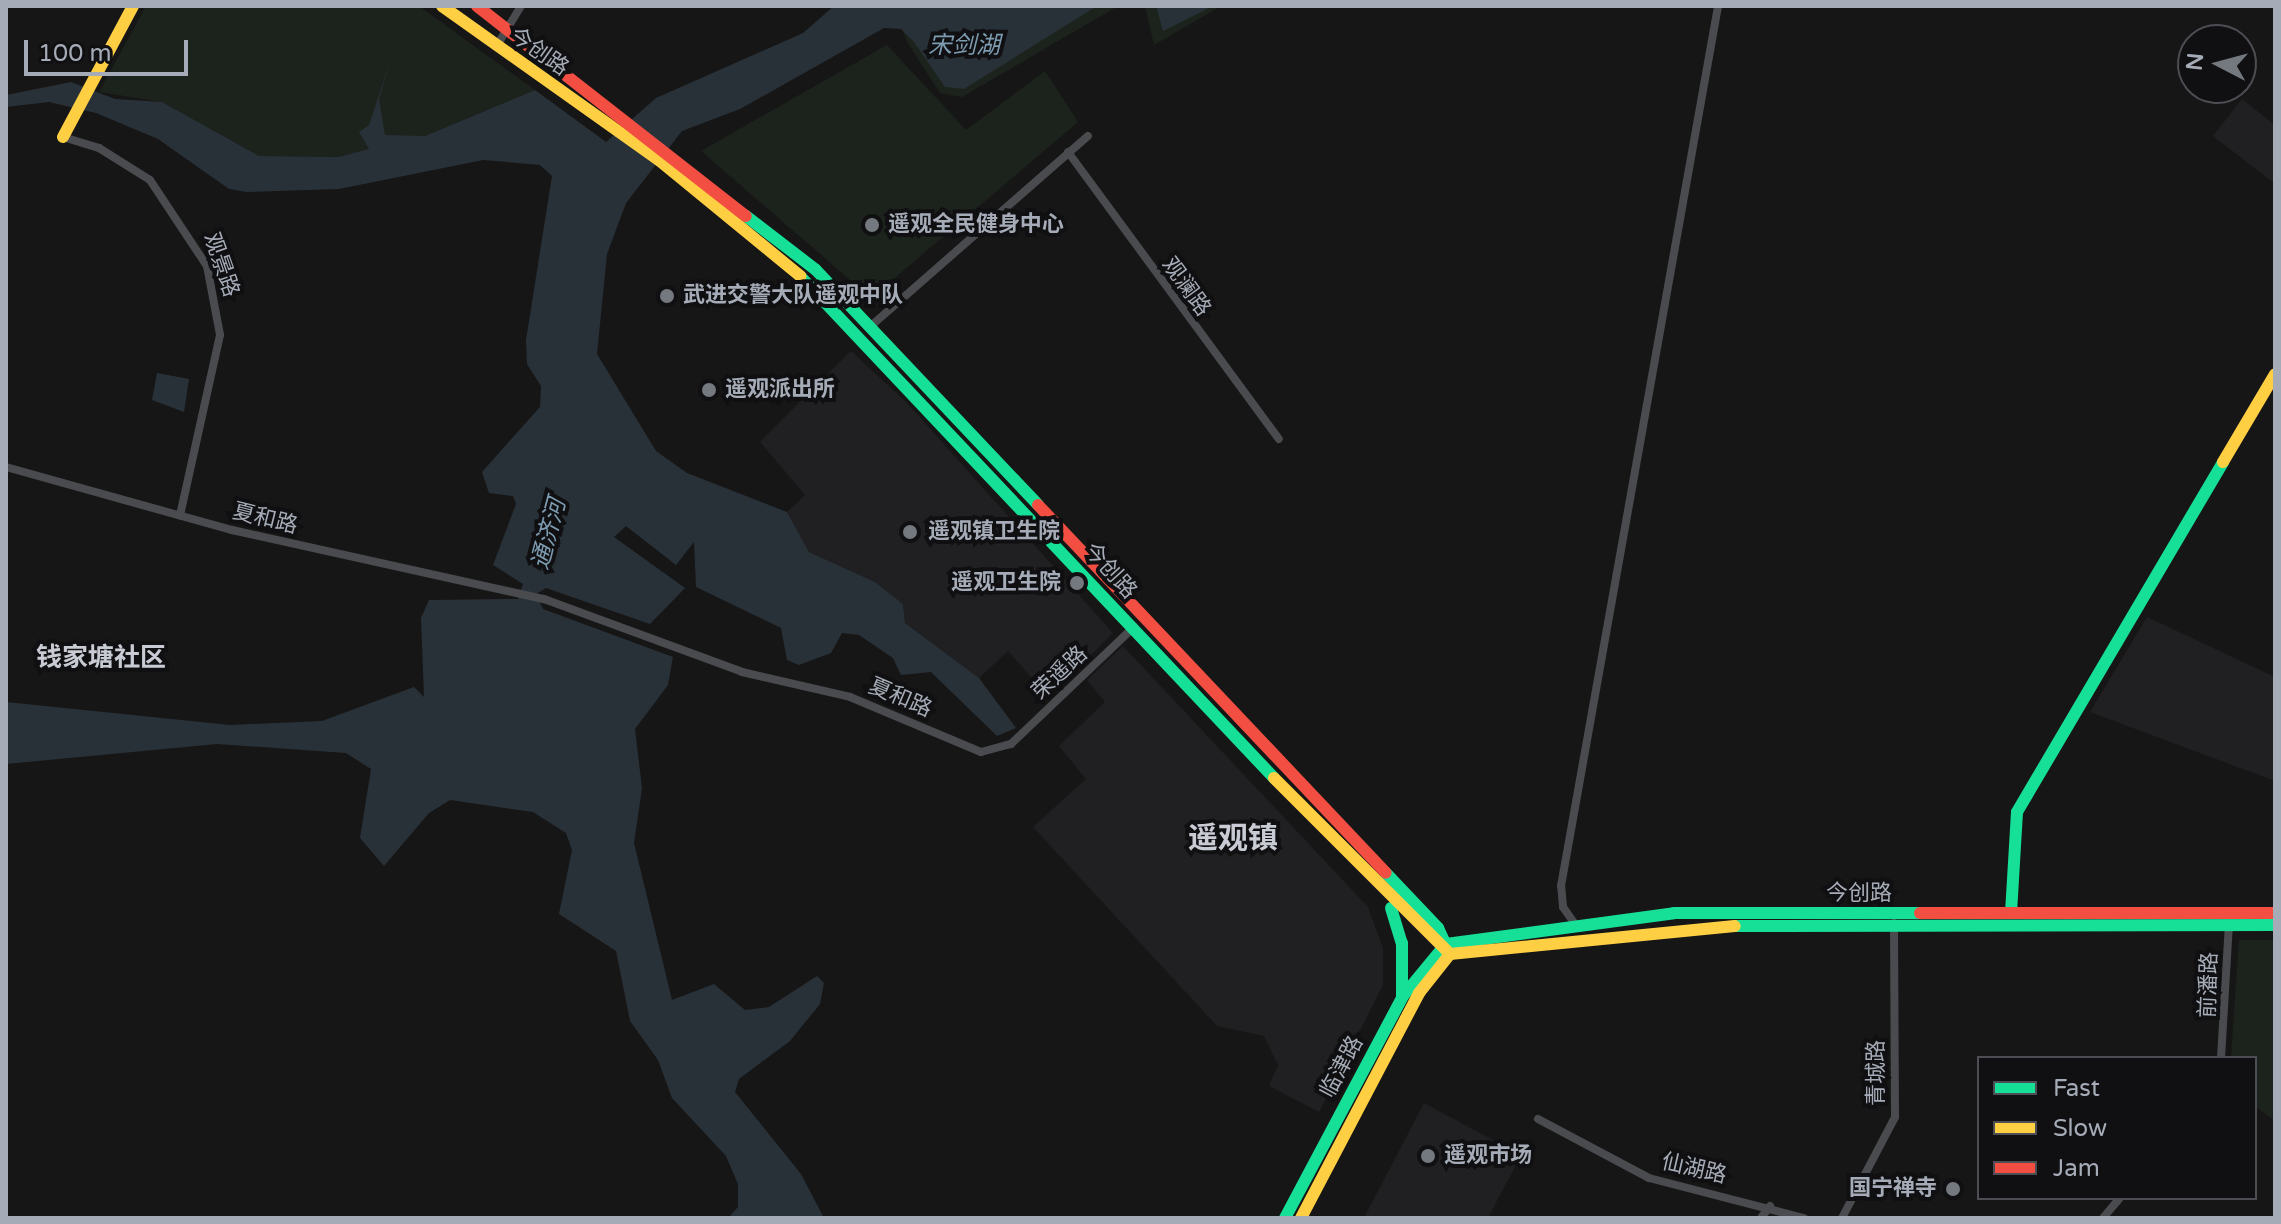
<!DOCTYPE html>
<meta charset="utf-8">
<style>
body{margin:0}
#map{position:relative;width:2281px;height:1224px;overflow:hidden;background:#161616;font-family:"Varela Round","Noto Sans SC",sans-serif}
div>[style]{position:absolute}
.built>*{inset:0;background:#202022}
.green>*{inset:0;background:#1c231c}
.water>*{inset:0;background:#293138}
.street>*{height:8px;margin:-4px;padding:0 4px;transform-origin:4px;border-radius:4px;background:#4a4b4f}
.fast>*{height:12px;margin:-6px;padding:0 6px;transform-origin:6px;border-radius:6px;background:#16e098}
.slow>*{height:12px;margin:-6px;padding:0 6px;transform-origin:6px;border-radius:6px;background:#ffcf43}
.jam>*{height:12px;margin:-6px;padding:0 6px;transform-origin:6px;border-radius:6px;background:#f24e42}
.dots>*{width:22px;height:22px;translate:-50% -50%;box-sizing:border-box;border:4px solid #101012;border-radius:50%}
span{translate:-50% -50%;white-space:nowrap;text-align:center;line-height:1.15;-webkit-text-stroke:8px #101012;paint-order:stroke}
.street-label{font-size:22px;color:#a6acb7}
.poi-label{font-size:22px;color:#a6acb7;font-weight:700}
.left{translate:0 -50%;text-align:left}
.right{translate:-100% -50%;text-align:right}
.water-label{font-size:24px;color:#7d9cb2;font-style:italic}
.quarter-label{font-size:26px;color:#c8cbd3;font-weight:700}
.district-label{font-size:30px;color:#c8cbd3;font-weight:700}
.frame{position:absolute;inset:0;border:8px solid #a6acb7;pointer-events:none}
.legend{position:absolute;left:1977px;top:1056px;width:280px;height:144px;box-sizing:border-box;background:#101012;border:2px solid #4c4e54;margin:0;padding:10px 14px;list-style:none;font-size:24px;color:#a6acb7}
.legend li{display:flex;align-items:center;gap:16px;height:40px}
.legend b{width:40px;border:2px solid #4c4e54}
.north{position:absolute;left:2177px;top:24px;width:80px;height:80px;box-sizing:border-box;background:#101012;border:2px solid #4c4e54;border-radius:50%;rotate:276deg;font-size:22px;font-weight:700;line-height:32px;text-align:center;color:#a6acb7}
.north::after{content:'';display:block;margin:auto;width:28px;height:36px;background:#74787f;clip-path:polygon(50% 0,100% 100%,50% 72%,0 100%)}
.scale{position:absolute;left:24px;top:40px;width:164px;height:36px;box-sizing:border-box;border:4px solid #a6acb7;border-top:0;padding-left:10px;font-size:24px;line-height:28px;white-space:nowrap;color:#a6acb7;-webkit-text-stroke:6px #101012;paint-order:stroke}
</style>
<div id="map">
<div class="built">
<i style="clip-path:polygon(2242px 99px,2275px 125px,2275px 184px,2213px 136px)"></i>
<i style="clip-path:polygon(851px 351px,907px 403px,1113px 633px,1049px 697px,1008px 651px,979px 678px,905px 623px,903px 604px,875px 582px,809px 552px,787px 512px,805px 495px,760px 442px)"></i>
<i style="clip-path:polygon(2147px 617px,2275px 677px,2275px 781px,2090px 712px)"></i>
<i style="clip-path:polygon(1123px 646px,1368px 907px,1383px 948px,1383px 985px,1319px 1112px,1269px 1086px,1278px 1065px,1264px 1036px,1217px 1026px,1033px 827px,1086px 779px,1059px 746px,1105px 702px,1087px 680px)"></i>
<i style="clip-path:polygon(1424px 1103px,1521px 1155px,1488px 1218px,1364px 1218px)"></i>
</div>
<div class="green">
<i style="clip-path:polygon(146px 6px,419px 6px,535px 90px,425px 136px,338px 157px,259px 156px,162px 102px,99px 92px)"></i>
<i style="clip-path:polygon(894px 6px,1118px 6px,962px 97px,940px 93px,907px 42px)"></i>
<i style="clip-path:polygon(1145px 6px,1221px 6px,1154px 45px)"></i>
<i style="clip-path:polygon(887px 45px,966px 130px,1045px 71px,1078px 122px,871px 298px,701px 151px)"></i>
<i style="clip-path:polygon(2239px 940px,2275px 940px,2275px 1121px,2255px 1106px,2255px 1058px,2231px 1058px)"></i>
</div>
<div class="water">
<i style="clip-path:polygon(834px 6px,1097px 6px,964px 89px,945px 87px,914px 42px,901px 29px,884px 28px,740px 109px,682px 131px,626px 203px,607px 254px,597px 354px,656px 451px,687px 473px,787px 512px,809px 552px,875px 582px,903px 604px,905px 623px,979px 678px,1016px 728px,997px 736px,931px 672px,901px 675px,893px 658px,859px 635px,842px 633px,831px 653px,799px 665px,787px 660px,781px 628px,696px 587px,694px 542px,676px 565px,626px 526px,614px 537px,685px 588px,650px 624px,546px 588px,536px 594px,543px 609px,673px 657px,668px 685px,635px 729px,642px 788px,634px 843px,672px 1000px,714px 984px,745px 1010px,769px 1007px,817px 976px,824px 983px,820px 1004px,790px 1041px,739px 1079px,735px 1092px,801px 1174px,824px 1218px,728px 1218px,738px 1207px,738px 1184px,726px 1156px,672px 1098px,658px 1060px,630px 1021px,616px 951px,559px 914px,572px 850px,566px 833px,533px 812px,450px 800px,429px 813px,384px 866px,360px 838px,371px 769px,346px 753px,217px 744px,6px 764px,6px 702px,230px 725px,322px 721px,414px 687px,424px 697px,421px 618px,429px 600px,518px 599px,523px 584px,493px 565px,516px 504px,513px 496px,489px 493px,482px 472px,540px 407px,541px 386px,527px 364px,526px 340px,552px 176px,540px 165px,483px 160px,339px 189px,247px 192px,229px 189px,158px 139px,96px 113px,49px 102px,6px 107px,6px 95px,71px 82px,115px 99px,162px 102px,259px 156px,338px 157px,369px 149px,359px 132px,369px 125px,391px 59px,379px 99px,385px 135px,425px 136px,535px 90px,606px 142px,656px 98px,803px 33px)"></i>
<i style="clip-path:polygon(1156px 6px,1213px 6px,1163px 31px)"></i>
<i style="clip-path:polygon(157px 373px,189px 379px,184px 412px,152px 400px)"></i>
</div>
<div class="street">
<i style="left:496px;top:47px;width:48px;rotate:-58.6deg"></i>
<i style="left:63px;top:137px;width:38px;rotate:17deg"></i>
<i style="left:99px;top:148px;width:60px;rotate:32.1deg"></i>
<i style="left:150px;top:180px;width:103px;rotate:56.5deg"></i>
<i style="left:207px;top:266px;width:70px;rotate:79.3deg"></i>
<i style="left:220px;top:335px;width:185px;rotate:102.5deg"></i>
<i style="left:1068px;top:152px;width:356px;rotate:53.7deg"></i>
<i style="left:872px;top:325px;width:287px;rotate:-41.2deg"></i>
<i style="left:6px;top:467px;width:235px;rotate:15.6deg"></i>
<i style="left:232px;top:530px;width:320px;rotate:12.5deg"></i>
<i style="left:544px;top:599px;width:211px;rotate:20.2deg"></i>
<i style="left:742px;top:672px;width:111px;rotate:13deg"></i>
<i style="left:850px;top:697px;width:142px;rotate:22.8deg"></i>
<i style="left:981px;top:752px;width:31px;rotate:-15deg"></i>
<i style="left:1011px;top:744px;width:170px;rotate:-43.6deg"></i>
<i style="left:1577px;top:927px;width:24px;rotate:-125deg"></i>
<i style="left:1563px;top:907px;width:21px;rotate:-95deg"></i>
<i style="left:1561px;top:886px;width:894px;rotate:-79.88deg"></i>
<i style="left:2221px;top:1058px;width:135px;rotate:-86.6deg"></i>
<i style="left:1538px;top:1119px;width:126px;rotate:28deg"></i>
<i style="left:1649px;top:1178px;width:160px;rotate:14.5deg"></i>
<i style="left:1761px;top:1218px;width:15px;rotate:-53deg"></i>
<i style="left:1842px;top:1218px;width:114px;rotate:-62.3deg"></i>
<i style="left:1895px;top:1117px;width:194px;rotate:-90.3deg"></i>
<i style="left:2103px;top:1218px;width:26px;rotate:-50deg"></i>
</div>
<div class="fast">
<i style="left:746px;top:216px;width:88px;rotate:37.6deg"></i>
<i style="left:816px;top:270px;width:323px;rotate:46.6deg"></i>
<i style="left:800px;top:276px;width:690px;rotate:46.64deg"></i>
<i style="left:1386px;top:873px;width:76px;rotate:46.6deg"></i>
<i style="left:1438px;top:928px;width:29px;rotate:65deg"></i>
<i style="left:1391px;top:908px;width:37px;rotate:73deg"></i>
<i style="left:1402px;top:943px;width:52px;rotate:90deg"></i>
<i style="left:2011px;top:913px;width:101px;rotate:-86.6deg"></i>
<i style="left:2017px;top:812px;width:406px;rotate:-59.5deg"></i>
<i style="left:1735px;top:926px;width:540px;rotate:-0.11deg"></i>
<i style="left:1285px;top:1218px;width:251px;rotate:-62deg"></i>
<i style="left:1403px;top:996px;width:67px;rotate:-50.4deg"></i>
<i style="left:1446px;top:944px;width:230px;rotate:-7.7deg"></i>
<i style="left:1674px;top:913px;width:246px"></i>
</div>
<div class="slow">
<i style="left:442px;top:6px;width:266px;rotate:35.4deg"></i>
<i style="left:659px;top:160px;width:183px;rotate:39.4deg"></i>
<i style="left:63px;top:137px;width:149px;rotate:-61.9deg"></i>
<i style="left:2223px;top:462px;width:102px;rotate:-59.4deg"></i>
<i style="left:1274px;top:778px;width:249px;rotate:45deg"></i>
<i style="left:1450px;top:954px;width:286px;rotate:-5.6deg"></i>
<i style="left:1301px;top:1218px;width:254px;rotate:-62.3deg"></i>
<i style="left:1419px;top:993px;width:50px;rotate:-51.5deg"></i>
</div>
<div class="jam">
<i style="left:477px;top:6px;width:341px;rotate:38deg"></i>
<i style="left:1038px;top:505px;width:506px;rotate:46.6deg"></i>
<i style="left:1920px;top:913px;width:355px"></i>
</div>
<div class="dots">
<i style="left:872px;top:225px;background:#74787f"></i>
<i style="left:667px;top:296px;background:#74787f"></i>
<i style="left:709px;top:390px;background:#74787f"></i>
<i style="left:910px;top:532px;background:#74787f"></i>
<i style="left:1077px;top:583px;background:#74787f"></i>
<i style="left:1428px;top:1156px;background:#74787f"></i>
<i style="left:1953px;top:1189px;background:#74787f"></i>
</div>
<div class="street-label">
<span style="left:539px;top:52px;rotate:35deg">今创路</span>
<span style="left:221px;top:265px;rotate:71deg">观景路</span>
<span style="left:1186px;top:287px;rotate:54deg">观澜路</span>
<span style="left:265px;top:519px;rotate:14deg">夏和路</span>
<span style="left:1110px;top:571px;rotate:48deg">今创路</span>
<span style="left:1060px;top:673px;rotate:-43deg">荣遥路</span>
<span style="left:900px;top:698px;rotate:23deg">夏和路</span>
<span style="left:1859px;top:894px">今创路</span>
<span style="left:2209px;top:985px;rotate:-88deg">前潘路</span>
<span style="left:1342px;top:1067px;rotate:-62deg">临津路</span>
<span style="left:1877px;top:1073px;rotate:-90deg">青城路</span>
<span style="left:1694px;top:1169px;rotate:13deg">仙湖路</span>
</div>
<div class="poi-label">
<span class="left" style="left:888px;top:225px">遥观全民健身中心</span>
<span class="left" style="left:683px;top:296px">武进交警大队遥观中队</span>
<span class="left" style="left:725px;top:390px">遥观派出所</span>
<span class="left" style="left:928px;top:532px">遥观镇卫生院</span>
<span class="right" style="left:1061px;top:583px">遥观卫生院</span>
<span class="left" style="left:1444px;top:1156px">遥观市场</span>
<span class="right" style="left:1937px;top:1189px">国宁禅寺</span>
</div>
<div class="water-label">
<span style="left:964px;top:46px">宋剑湖</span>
<span style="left:549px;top:534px;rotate:-75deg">通济河</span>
</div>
<div class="quarter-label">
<span style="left:101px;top:658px">钱家塘社区</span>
</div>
<div class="district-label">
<span style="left:1233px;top:839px">遥观镇</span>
</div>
<div class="frame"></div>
<ul class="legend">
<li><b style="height:10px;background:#16e098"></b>Fast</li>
<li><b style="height:10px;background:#ffcf43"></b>Slow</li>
<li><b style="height:10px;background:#f24e42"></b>Jam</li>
</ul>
<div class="north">N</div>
<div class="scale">100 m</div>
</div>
